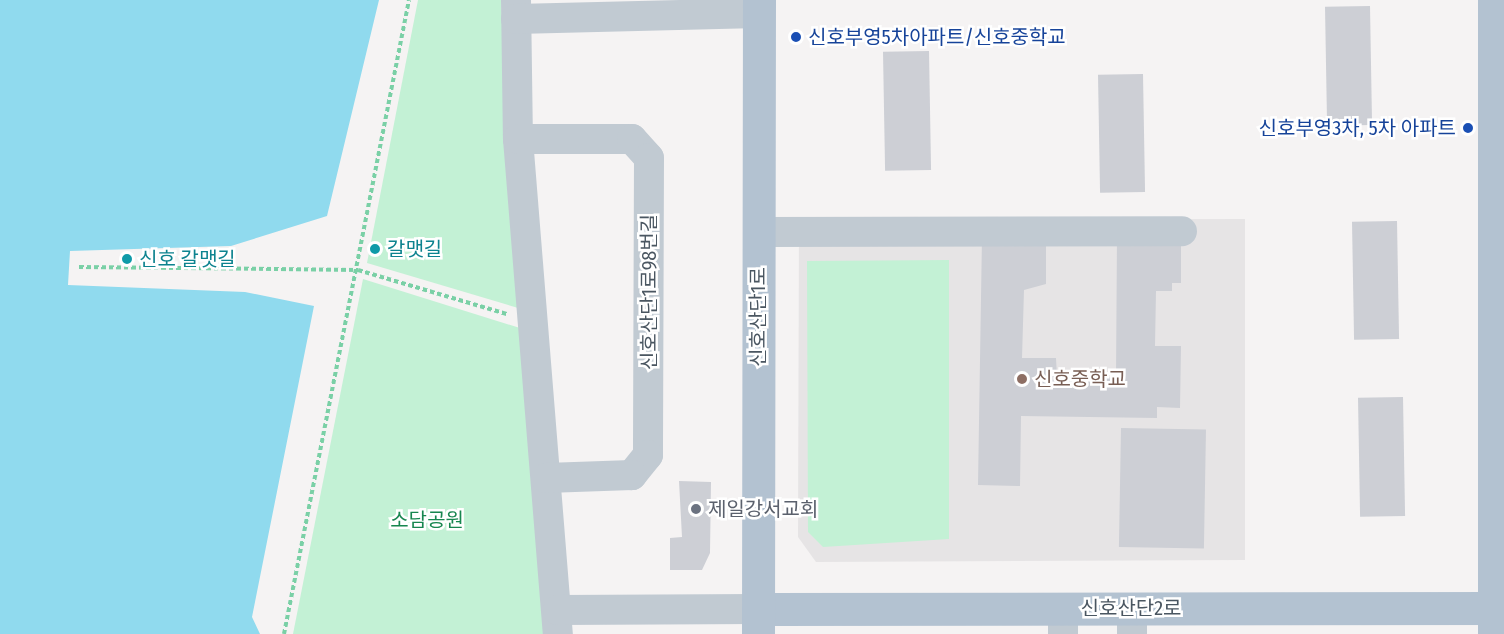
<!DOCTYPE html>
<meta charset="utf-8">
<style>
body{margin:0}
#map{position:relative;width:1504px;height:634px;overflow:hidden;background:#f5f3f3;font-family:"Fira Sans Condensed","Noto Sans KR",sans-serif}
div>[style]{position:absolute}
.education>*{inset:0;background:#e6e4e5}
.green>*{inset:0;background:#c3f1d5}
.water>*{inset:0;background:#90daee}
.building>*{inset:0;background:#cdcfd5;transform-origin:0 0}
.path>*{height:4px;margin-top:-2px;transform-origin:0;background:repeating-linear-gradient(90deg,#7ad0a6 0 4.5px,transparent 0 7.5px)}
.minor>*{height:30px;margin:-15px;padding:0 15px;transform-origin:15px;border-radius:15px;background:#c1cad2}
.major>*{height:33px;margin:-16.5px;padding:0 16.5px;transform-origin:16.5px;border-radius:16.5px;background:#b3c2d1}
.dots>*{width:16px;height:16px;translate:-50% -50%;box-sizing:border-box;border:3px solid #fff;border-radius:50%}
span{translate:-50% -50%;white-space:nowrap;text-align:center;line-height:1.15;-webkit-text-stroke:5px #fff;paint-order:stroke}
.transit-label{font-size:20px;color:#164399}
.left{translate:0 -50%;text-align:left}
.right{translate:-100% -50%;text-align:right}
.culture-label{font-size:20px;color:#0d838f}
.street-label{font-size:20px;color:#4a5661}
.education-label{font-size:20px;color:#785e54}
.worship-label{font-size:20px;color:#5b616d}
.park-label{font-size:20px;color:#17864f}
</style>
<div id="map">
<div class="education">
<i style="clip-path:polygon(1245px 219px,1245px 560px,816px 562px,798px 537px,799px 220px)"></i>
</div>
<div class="green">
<i style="clip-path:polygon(418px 0,501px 0,518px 308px,367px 263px)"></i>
<i style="clip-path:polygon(949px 260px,949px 539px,823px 547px,808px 532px,807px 261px)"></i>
<i style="clip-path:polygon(363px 279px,520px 328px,544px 634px,293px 634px)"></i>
</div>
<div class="water">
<i style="clip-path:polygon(0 0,379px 0,327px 216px,231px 246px,70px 251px,68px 285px,245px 292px,314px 306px,252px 617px,260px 634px,0 634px)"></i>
</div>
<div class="building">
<i style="left:1370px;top:6px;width:119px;height:45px;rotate:89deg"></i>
<i style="left:929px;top:51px;width:119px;height:46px;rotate:89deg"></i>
<i style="left:1143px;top:74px;width:118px;height:45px;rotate:89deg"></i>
<i style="left:1397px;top:221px;width:118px;height:45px;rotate:89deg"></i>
<i style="clip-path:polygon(982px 236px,1046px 237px,1046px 284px,1024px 290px,1022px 358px,1056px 358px,1057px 377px,1116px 377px,1117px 236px,1181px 237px,1181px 283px,1172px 283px,1172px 291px,1156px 291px,1155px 346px,1181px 346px,1180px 408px,1157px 407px,1157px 418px,1021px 416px,1020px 486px,978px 485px)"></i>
<i style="left:1403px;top:397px;width:119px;height:45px;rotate:89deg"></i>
<i style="left:1121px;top:428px;width:85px;height:119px;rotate:1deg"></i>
<i style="clip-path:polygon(679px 481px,711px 482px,710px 553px,702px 570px,670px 570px,670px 538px,682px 537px)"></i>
</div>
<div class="path">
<i style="left:79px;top:267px;width:279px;rotate:0.6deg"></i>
<i style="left:358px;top:270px;width:155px;rotate:16.5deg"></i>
<i style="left:284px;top:634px;width:646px;rotate:-78.85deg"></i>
</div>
<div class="minor">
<i style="left:516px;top:0;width:139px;rotate:89.2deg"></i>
<i style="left:518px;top:139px;width:497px;rotate:85.4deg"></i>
<i style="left:516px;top:19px;width:243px;rotate:-1.4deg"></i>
<i style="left:518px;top:139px;width:114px"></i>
<i style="left:632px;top:139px;width:25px;rotate:48deg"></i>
<i style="left:649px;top:158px;width:297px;rotate:90.2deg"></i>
<i style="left:648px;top:455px;width:26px;rotate:129deg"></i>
<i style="left:632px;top:475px;width:86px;rotate:178deg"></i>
<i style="left:758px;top:232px;width:424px;rotate:-0.1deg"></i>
<i style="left:1063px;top:609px;width:25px;rotate:90deg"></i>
<i style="left:1132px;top:609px;width:25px;rotate:90deg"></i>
<i style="left:558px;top:610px;width:200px;rotate:-0.3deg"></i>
</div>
<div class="major">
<i style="left:1494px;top:0;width:634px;rotate:90deg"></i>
<i style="left:758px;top:609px;width:746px;rotate:-0.08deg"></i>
<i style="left:758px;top:634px;width:634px;rotate:-89.91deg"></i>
</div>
<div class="dots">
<i style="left:796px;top:37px;background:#1a4fb4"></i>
<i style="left:1468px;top:128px;background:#1a4fb4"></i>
<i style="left:375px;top:249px;background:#0f9aa8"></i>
<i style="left:127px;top:259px;background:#0f9aa8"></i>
<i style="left:1022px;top:379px;background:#8d6e63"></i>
<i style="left:696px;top:509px;background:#6b7280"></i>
</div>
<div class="transit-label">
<span class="left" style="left:808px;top:37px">신호부영5차아파트/신호중학교</span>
<span class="right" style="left:1456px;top:128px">신호부영3차, 5차 아파트</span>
</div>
<div class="culture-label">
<span class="left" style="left:387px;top:249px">갈맷길</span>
<span class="left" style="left:139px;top:259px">신호 갈맷길</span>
</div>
<div class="street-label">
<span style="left:649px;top:292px;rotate:-90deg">신호산단1로98번길</span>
<span style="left:758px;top:317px;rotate:-90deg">신호산단1로</span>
<span style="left:1131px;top:608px">신호산단2로</span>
</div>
<div class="education-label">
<span class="left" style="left:1034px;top:379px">신호중학교</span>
</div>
<div class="worship-label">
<span class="left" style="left:708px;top:509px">제일강서교회</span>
</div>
<div class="park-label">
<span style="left:427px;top:520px">소담공원</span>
</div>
</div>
